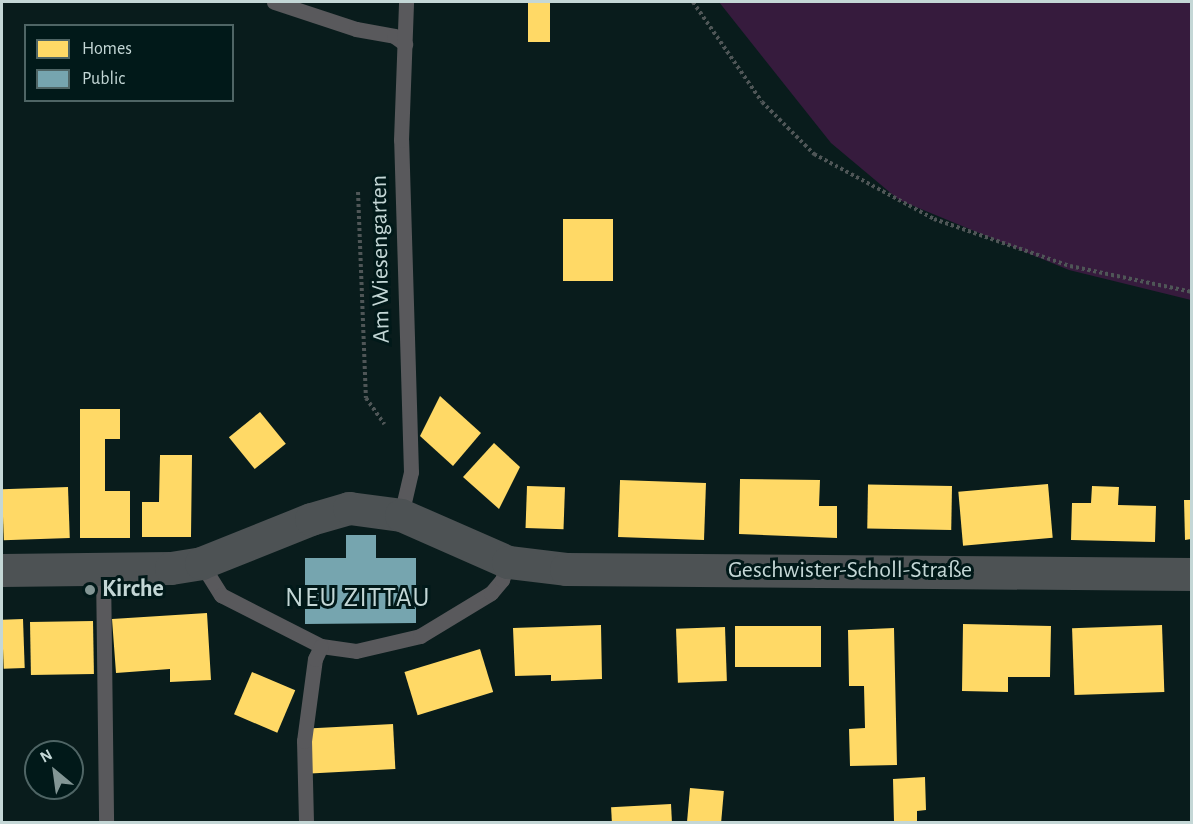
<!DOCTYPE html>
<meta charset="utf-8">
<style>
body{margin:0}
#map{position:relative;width:1193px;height:824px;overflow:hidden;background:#091c1c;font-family:"Alegreya Sans",sans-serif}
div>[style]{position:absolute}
.green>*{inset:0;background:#361b3d}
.homes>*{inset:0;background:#ffd966;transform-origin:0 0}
.public>*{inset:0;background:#76a5af}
.path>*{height:4px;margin-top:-2px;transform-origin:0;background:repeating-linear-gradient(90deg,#4f5657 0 3px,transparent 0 6px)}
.lane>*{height:15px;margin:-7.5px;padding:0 7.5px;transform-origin:7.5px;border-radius:7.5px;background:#59595c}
.secondary>*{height:33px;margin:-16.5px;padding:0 16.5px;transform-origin:16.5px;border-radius:16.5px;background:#4d5254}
.dots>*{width:16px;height:16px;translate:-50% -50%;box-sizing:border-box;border:3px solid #011919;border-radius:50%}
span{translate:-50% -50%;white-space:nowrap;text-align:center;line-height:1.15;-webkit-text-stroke:6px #011919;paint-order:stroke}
.street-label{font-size:24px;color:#c4d7d6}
.poi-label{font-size:24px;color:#c4d7d6;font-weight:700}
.left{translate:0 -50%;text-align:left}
.quarter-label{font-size:27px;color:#c4d7d6;letter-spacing:1.5px}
.frame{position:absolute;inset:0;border:3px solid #c4d7d6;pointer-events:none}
.legend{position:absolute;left:24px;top:24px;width:210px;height:78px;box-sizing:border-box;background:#011919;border:2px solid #4f6565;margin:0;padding:8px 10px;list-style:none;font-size:18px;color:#c4d7d6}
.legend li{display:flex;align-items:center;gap:12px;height:30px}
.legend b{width:30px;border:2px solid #4f6565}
.north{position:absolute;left:24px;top:740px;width:60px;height:60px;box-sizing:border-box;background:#011919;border:2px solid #4f6565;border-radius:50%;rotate:331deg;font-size:16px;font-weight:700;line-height:24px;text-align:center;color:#c4d7d6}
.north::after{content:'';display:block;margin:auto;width:21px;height:27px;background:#839695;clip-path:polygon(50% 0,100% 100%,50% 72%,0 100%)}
</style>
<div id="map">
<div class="green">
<i style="clip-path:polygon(719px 2px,1191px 2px,1191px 300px,1069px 270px,899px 200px,831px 143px)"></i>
</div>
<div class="homes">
<i style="left:528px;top:2px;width:22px;height:40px"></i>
<i style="left:563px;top:219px;width:50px;height:62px"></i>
<i style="clip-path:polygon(440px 396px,481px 433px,453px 466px,420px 436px)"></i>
<i style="clip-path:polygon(80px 409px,120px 409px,120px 439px,105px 439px,105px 491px,130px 491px,130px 538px,80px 538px)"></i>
<i style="left:260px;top:412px;width:41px;height:40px;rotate:51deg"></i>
<i style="clip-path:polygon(494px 443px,520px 467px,499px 509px,463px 477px)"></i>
<i style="clip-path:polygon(160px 455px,192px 455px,191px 537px,142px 537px,142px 502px,159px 502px)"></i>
<i style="clip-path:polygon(740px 479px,820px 480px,819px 506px,837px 506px,837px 538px,739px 534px)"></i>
<i style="left:706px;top:483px;width:57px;height:86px;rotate:92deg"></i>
<i style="left:1048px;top:484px;width:54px;height:90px;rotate:85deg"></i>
<i style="left:527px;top:486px;width:38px;height:42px;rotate:2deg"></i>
<i style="left:952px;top:486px;width:44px;height:84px;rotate:91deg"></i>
<i style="clip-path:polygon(1092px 486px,1119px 487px,1118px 505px,1156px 506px,1155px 542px,1071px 540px,1072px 503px,1091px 503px)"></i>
<i style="left:68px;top:487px;width:51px;height:66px;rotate:88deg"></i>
<i style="clip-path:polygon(1184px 500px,1191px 500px,1191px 539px,1185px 540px)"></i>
<i style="clip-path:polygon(207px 613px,211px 680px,170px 682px,170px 669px,116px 673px,112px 619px)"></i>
<i style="left:23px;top:619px;width:49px;height:21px;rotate:88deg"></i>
<i style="left:93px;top:621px;width:53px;height:63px;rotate:89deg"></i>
<i style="clip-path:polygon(963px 624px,1051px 626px,1050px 677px,1008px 677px,1008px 692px,962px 691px)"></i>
<i style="clip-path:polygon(601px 625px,602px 679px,551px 681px,551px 675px,515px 676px,513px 628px)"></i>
<i style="left:1162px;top:625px;width:67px;height:90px;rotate:88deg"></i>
<i style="left:821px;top:626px;width:41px;height:86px;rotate:90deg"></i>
<i style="left:725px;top:627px;width:54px;height:49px;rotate:88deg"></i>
<i style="clip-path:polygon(894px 628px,897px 765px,850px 766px,849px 729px,865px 728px,864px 686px,849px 686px,848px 630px)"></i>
<i style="left:480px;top:649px;width:45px;height:79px;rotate:73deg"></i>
<i style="left:252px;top:672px;width:47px;height:46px;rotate:23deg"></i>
<i style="left:393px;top:724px;width:45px;height:85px;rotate:87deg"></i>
<i style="clip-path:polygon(925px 777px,926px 810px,917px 811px,917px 822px,894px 822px,893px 779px)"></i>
<i style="left:690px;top:788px;width:34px;height:34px;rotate:5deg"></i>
<i style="left:671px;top:804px;width:18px;height:60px;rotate:87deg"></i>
</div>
<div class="public">
<i style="clip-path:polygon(346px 535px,376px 535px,376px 558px,416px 558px,416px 623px,305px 624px,305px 558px,346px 558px)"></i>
</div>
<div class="path">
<i style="left:693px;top:2px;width:121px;rotate:55.4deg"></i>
<i style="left:762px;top:102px;width:74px;rotate:45deg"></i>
<i style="left:814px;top:154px;width:136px;rotate:28.4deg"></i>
<i style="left:934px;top:219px;width:144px;rotate:19.1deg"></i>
<i style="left:1070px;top:266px;width:125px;rotate:12deg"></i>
<i style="left:358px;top:192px;width:206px;rotate:87.8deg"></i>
<i style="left:366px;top:398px;width:32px;rotate:55deg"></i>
</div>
<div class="lane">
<i style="left:274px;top:2px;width:86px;rotate:18.2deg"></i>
<i style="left:356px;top:29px;width:39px;rotate:10deg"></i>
<i style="left:394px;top:36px;width:14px;rotate:36deg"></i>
<i style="left:401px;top:515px;width:44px;rotate:-76.9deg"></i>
<i style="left:411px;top:472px;width:332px;rotate:-91.7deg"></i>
<i style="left:401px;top:140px;width:138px;rotate:-87.9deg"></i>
<i style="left:201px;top:563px;width:38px;rotate:58deg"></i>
<i style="left:221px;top:595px;width:112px;rotate:27deg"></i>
<i style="left:321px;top:646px;width:35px;rotate:8deg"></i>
<i style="left:356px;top:651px;width:66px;rotate:-13.2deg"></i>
<i style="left:420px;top:636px;width:83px;rotate:-31.2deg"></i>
<i style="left:491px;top:593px;width:17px;rotate:-50deg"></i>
<i style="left:502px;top:580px;width:19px;rotate:-72deg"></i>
<i style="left:103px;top:569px;width:253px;rotate:89.3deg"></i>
<i style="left:306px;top:822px;width:81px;rotate:-91.4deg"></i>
<i style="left:304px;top:741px;width:83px;rotate:-82.4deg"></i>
<i style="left:315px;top:659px;width:14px;rotate:-65deg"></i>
</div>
<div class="secondary">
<i style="left:2px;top:570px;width:169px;rotate:-0.7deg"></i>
<i style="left:171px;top:568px;width:30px;rotate:-9deg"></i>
<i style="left:201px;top:563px;width:118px;rotate:-21.8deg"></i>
<i style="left:311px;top:519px;width:40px;rotate:-16deg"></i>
<i style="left:349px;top:508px;width:52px;rotate:7.7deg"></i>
<i style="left:401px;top:515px;width:117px;rotate:23.7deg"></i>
<i style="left:508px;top:562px;width:58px;rotate:6.9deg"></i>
<i style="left:566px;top:569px;width:626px;rotate:0.46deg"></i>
</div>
<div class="dots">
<i style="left:90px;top:590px;background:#839695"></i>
</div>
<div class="street-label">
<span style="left:381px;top:259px;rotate:-91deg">Am Wiesengarten</span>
<span style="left:850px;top:571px">Geschwister-Scholl-Straße</span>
</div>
<div class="poi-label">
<span class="left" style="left:102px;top:590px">Kirche</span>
</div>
<div class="quarter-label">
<span style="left:358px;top:598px">NEU ZITTAU</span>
</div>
<div class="frame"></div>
<ul class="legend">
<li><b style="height:16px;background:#ffd966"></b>Homes</li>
<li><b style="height:16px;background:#76a5af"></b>Public</li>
</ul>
<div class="north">N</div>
</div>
